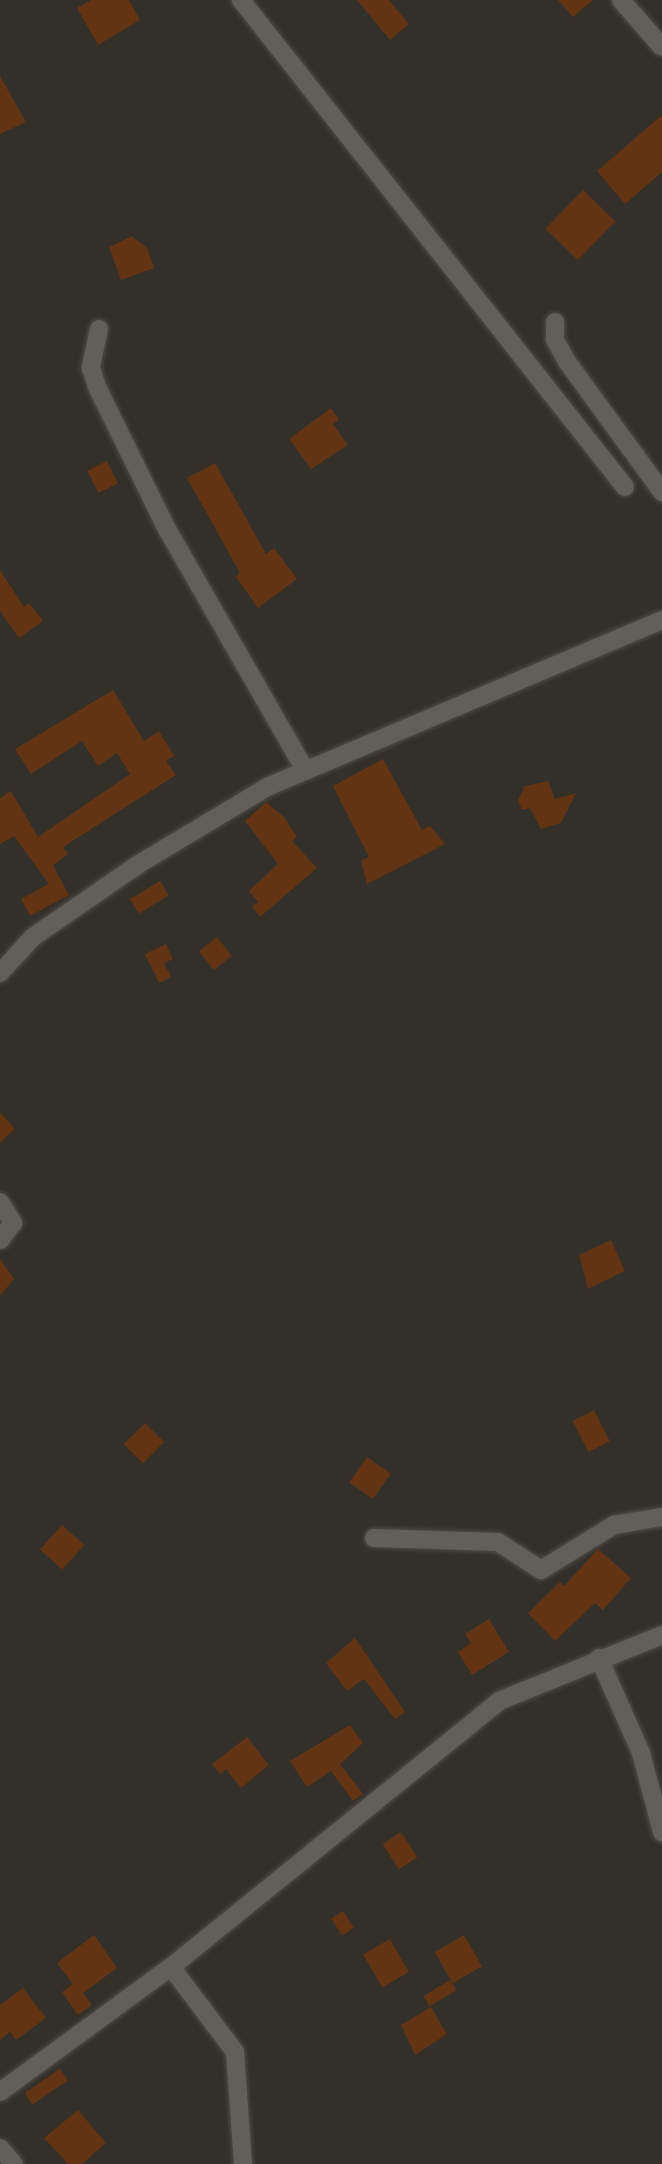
<!DOCTYPE html>
<style>
body{margin:0}
#map{position:relative;width:662px;height:2164px;overflow:hidden;background:#333029;font-family:"Archivo Narrow",sans-serif}
div>[style]{position:absolute}
.building>*{inset:0;background:#623413;transform-origin:0 0}
.roads{filter:drop-shadow(0 0 2px #4f4c46) drop-shadow(0 0 2px #4f4c46)}
.minor>*{height:18px;margin:-9px;padding:0 9px;transform-origin:9px;border-radius:9px;background:#625f57}
span{translate:-50% -50%;white-space:nowrap;text-align:center;line-height:1.15;-webkit-text-stroke:6px #333029;paint-order:stroke}
</style>
<div id="map">
<div class="building">
<i style="clip-path:polygon(91px 0,129px 0,140px 20px,98px 45px,77px 8px)"></i>
<i style="clip-path:polygon(357px 0,389px 0,409px 24px,390px 40px)"></i>
<i style="clip-path:polygon(558px 0,593px 0,573px 17px)"></i>
<i style="clip-path:polygon(0 76px,26px 122px,0 134px)"></i>
<i style="clip-path:polygon(662px 115px,662px 172px,625px 204px,597px 171px)"></i>
<i style="left:583px;top:190px;width:45px;height:54px;rotate:44deg"></i>
<i style="clip-path:polygon(132px 236px,147px 248px,154px 268px,121px 280px,109px 247px)"></i>
<i style="clip-path:polygon(331px 408px,339px 420px,333px 424px,348px 445px,311px 469px,289px 439px)"></i>
<i style="left:107px;top:461px;width:25px;height:22px;rotate:64deg"></i>
<i style="clip-path:polygon(215px 463px,266px 554px,274px 548px,297px 579px,258px 608px,236px 577px,240px 573px,187px 478px)"></i>
<i style="clip-path:polygon(0 570px,24px 607px,29px 603px,43px 621px,19px 638px,0 611px)"></i>
<i style="clip-path:polygon(113px 690px,144px 741px,159px 731px,174px 756px,166px 761px,176px 775px,63px 847px,68px 854px,53px 865px,69px 895px,30px 916px,21px 899px,49px 884px,14px 836px,0 844px,0 798px,11px 791px,38px 837px,130px 774px,117px 753px,98px 766px,82px 741px,31px 774px,15px 749px)"></i>
<i style="clip-path:polygon(383px 759px,422px 830px,430px 826px,445px 844px,367px 884px,361px 861px,369px 857px,333px 786px)"></i>
<i style="clip-path:polygon(548px 781px,555px 799px,576px 793px,561px 823px,541px 829px,530px 808px,522px 810px,518px 800px,525px 786px)"></i>
<i style="clip-path:polygon(266px 802px,285px 818px,297px 837px,292px 841px,317px 868px,260px 917px,252px 907px,258px 902px,249px 891px,278px 864px,245px 821px)"></i>
<i style="left:160px;top:881px;width:17px;height:35px;rotate:59deg"></i>
<i style="left:217px;top:937px;width:24px;height:23px;rotate:52deg"></i>
<i style="clip-path:polygon(166px 944px,173px 959px,164px 963px,171px 977px,159px 983px,145px 954px)"></i>
<i style="clip-path:polygon(0 1112px,15px 1129px,0 1143px)"></i>
<i style="clip-path:polygon(611px 1240px,625px 1271px,588px 1289px,579px 1255px)"></i>
<i style="clip-path:polygon(0 1259px,14px 1279px,0 1296px)"></i>
<i style="left:594px;top:1410px;width:35px;height:24px;rotate:63deg"></i>
<i style="left:145px;top:1423px;width:27px;height:30px;rotate:45deg"></i>
<i style="left:367px;top:1457px;width:29px;height:31px;rotate:35deg"></i>
<i style="left:62px;top:1525px;width:30px;height:33px;rotate:42deg"></i>
<i style="clip-path:polygon(598px 1549px,631px 1578px,603px 1610px,595px 1603px,555px 1641px,528px 1613px,560px 1582px,564px 1586px)"></i>
<i style="clip-path:polygon(489px 1619px,509px 1652px,472px 1675px,458px 1652px,471px 1643px,465px 1634px)"></i>
<i style="clip-path:polygon(355px 1638px,405px 1712px,395px 1719px,364px 1679px,347px 1691px,326px 1663px)"></i>
<i style="clip-path:polygon(350px 1725px,363px 1743px,340px 1764px,363px 1794px,353px 1801px,331px 1771px,307px 1787px,290px 1761px)"></i>
<i style="clip-path:polygon(247px 1737px,269px 1765px,241px 1788px,226px 1769px,220px 1774px,212px 1764px)"></i>
<i style="left:401px;top:1832px;width:30px;height:22px;rotate:57deg"></i>
<i style="left:343px;top:1911px;width:20px;height:14px;rotate:57deg"></i>
<i style="clip-path:polygon(94px 1935px,117px 1968px,83px 1993px,92px 2005px,78px 2015px,62px 1992px,73px 1984px,57px 1963px)"></i>
<i style="left:464px;top:1935px;width:36px;height:34px;rotate:60deg"></i>
<i style="left:390px;top:1939px;width:38px;height:31px;rotate:60deg"></i>
<i style="left:450px;top:1980px;width:12px;height:31px;rotate:59deg"></i>
<i style="clip-path:polygon(23px 1988px,46px 2018px,16px 2040px,10px 2032px,0 2040px,0 2005px)"></i>
<i style="clip-path:polygon(431px 2007px,447px 2034px,415px 2055px,401px 2025px)"></i>
<i style="left:60px;top:2069px;width:14px;height:43px;rotate:56deg"></i>
<i style="clip-path:polygon(78px 2110px,106px 2143px,82px 2164px,68px 2164px,44px 2138px)"></i>
</div>
<div class="roads">
<div class="minor">
<i style="left:241px;top:0;width:620px;rotate:51.74deg"></i>
<i style="left:621px;top:0;width:62px;rotate:48.9deg"></i>
<i style="left:555px;top:322px;width:18px;rotate:90deg"></i>
<i style="left:555px;top:340px;width:26px;rotate:61deg"></i>
<i style="left:568px;top:363px;width:160px;rotate:53.9deg"></i>
<i style="left:99px;top:329px;width:40px;rotate:102deg"></i>
<i style="left:91px;top:368px;width:22px;rotate:72deg"></i>
<i style="left:98px;top:389px;width:156px;rotate:63.8deg"></i>
<i style="left:167px;top:529px;width:278px;rotate:60.2deg"></i>
<i style="left:0;top:973px;width:49px;rotate:-47.5deg"></i>
<i style="left:33px;top:937px;width:129px;rotate:-34.6deg"></i>
<i style="left:139px;top:864px;width:149px;rotate:-31deg"></i>
<i style="left:267px;top:787px;width:429px;rotate:-22.9deg"></i>
<i style="left:0;top:1202px;width:25px;rotate:58deg"></i>
<i style="left:13px;top:1223px;width:21px;rotate:127deg"></i>
<i style="left:374px;top:1538px;width:124px;rotate:1.8deg"></i>
<i style="left:498px;top:1542px;width:51px;rotate:33.1deg"></i>
<i style="left:541px;top:1570px;width:86px;rotate:-31.7deg"></i>
<i style="left:614px;top:1525px;width:49px;rotate:-9.5deg"></i>
<i style="left:599px;top:1658px;width:104px;rotate:66.1deg"></i>
<i style="left:641px;top:1753px;width:82px;rotate:75.1deg"></i>
<i style="left:171px;top:1967px;width:106px;rotate:53deg"></i>
<i style="left:235px;top:2052px;width:112px;rotate:85.9deg"></i>
<i style="left:0;top:2092px;width:212px;rotate:-36.2deg"></i>
<i style="left:171px;top:1967px;width:422px;rotate:-39deg"></i>
<i style="left:499px;top:1701px;width:176px;rotate:-22deg"></i>
<i style="left:0;top:2148px;width:21px;rotate:49deg"></i>
</div>
</div>
</div>
